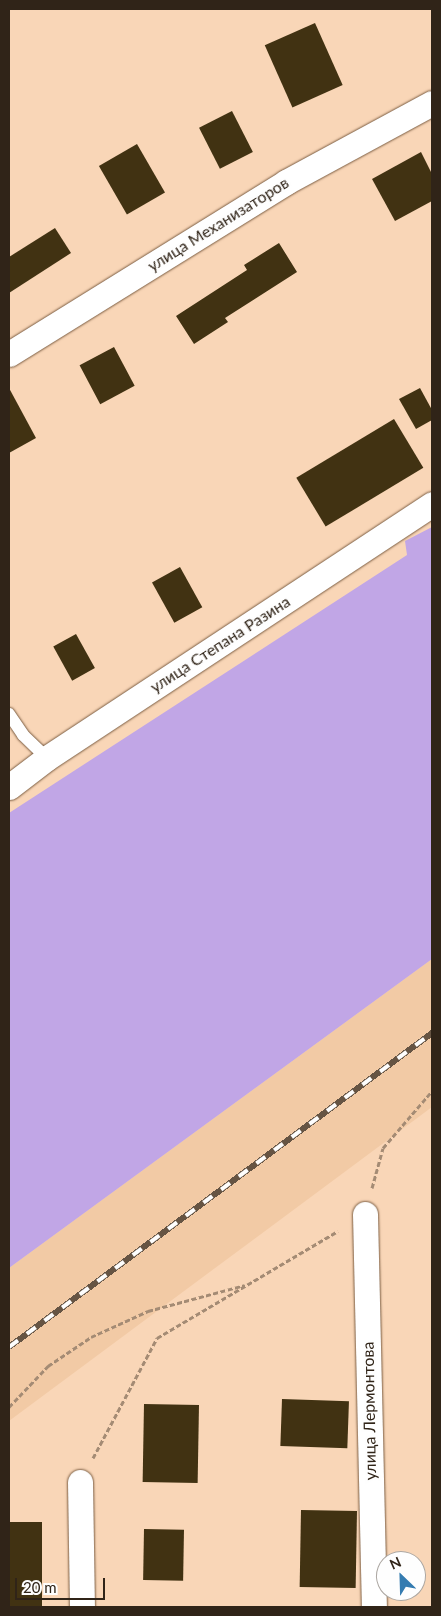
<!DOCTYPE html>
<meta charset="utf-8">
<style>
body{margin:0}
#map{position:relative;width:441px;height:1616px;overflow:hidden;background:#f9d6b7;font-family:Lato,sans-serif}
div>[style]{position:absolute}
.built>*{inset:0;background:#f2caa5}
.green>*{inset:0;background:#c1a6e6}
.building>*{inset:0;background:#413212;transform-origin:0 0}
.path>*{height:3px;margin-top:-1.5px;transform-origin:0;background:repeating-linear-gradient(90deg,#a48b74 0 5px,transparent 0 7.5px)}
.roads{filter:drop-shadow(0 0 1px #7b5d42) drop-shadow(0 0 1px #7b5d42)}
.service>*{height:12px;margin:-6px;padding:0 6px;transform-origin:6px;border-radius:6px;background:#fff}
.minor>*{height:25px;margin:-12.5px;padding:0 12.5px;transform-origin:12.5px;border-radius:12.5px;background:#fff}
.rail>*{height:5.5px;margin-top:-2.75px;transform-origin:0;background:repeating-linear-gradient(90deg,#fefefe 0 11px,#665443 0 22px);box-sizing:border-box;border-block:1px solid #665443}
span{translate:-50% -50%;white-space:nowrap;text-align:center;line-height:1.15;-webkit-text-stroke:5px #fefefe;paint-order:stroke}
.street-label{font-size:16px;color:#302418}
.frame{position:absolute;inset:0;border:10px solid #302418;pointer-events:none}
.north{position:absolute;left:376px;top:1551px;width:50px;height:50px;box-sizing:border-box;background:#fefefe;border:1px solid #aca7a2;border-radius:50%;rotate:336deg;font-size:14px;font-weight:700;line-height:20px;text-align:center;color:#302418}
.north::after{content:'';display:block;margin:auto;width:18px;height:22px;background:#357cb1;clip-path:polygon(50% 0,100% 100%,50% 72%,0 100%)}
.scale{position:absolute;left:15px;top:1578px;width:90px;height:22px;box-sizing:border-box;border:2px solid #302418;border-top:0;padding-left:6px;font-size:15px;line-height:18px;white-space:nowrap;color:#302418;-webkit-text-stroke:4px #fefefe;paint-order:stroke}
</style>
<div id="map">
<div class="built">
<i style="clip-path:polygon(432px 959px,432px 1107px,9px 1421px,9px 1268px)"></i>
</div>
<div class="green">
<i style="clip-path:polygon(432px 527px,432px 959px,9px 1268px,9px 813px,407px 555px,405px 541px)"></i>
</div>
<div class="building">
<i style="left:315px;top:23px;width:68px;height:55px;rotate:66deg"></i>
<i style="left:232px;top:111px;width:46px;height:37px;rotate:63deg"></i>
<i style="left:137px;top:144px;width:56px;height:44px;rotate:60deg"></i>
<i style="clip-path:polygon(421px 152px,432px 174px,432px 201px,395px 221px,372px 179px)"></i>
<i style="clip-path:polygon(55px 228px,71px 253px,9px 293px,9px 257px)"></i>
<i style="clip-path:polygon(279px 243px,297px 272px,225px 318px,228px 322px,194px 344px,176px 316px,247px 270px,244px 265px)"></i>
<i style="left:114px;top:347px;width:44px;height:39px;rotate:62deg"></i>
<i style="clip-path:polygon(9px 388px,36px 438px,9px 453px)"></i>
<i style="clip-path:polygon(420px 388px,432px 410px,432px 420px,416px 429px,399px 399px)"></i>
<i style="left:394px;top:419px;width:57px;height:114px;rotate:59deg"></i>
<i style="left:180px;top:567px;width:46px;height:32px;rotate:61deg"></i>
<i style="left:76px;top:634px;width:39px;height:26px;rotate:61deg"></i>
<i style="left:282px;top:1399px;width:67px;height:47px;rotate:2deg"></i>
<i style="left:144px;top:1404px;width:55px;height:78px;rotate:1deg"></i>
<i style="left:301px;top:1510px;width:56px;height:77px;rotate:1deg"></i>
<i style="left:9px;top:1522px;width:33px;height:85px"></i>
<i style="left:144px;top:1529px;width:40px;height:51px;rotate:1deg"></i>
</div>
<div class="path">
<i style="left:372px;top:1188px;width:41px;rotate:-74.6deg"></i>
<i style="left:383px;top:1148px;width:75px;rotate:-49.3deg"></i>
<i style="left:9px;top:1407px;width:57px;rotate:-46.4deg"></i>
<i style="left:48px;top:1366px;width:52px;rotate:-34deg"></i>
<i style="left:91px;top:1337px;width:63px;rotate:-24.5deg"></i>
<i style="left:148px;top:1311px;width:100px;rotate:-15deg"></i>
<i style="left:93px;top:1458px;width:136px;rotate:-61.9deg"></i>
<i style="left:157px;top:1338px;width:210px;rotate:-30.6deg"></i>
</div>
<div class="roads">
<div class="service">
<i style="left:9px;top:714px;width:25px;rotate:56deg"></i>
<i style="left:23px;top:735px;width:33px;rotate:44deg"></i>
</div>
<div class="minor">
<i style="left:9px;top:354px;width:326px;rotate:-31.8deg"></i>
<i style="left:286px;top:182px;width:166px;rotate:-28.4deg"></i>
<i style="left:9px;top:787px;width:48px;rotate:-37.3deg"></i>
<i style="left:47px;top:758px;width:461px;rotate:-33.4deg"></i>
<i style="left:365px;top:1214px;width:393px;rotate:88.7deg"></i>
<i style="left:80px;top:1482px;width:125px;rotate:89.1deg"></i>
</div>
</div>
<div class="rail">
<i style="left:9px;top:1347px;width:527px;rotate:-36.59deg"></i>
</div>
<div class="street-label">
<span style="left:218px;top:224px;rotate:-32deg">улица Механизаторов</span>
<span style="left:220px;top:644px;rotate:-33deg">улица Степана Разина</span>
<span style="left:369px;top:1411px;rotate:-91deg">улица Лермонтова</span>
</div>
<div class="frame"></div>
<div class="north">N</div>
<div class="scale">20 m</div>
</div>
